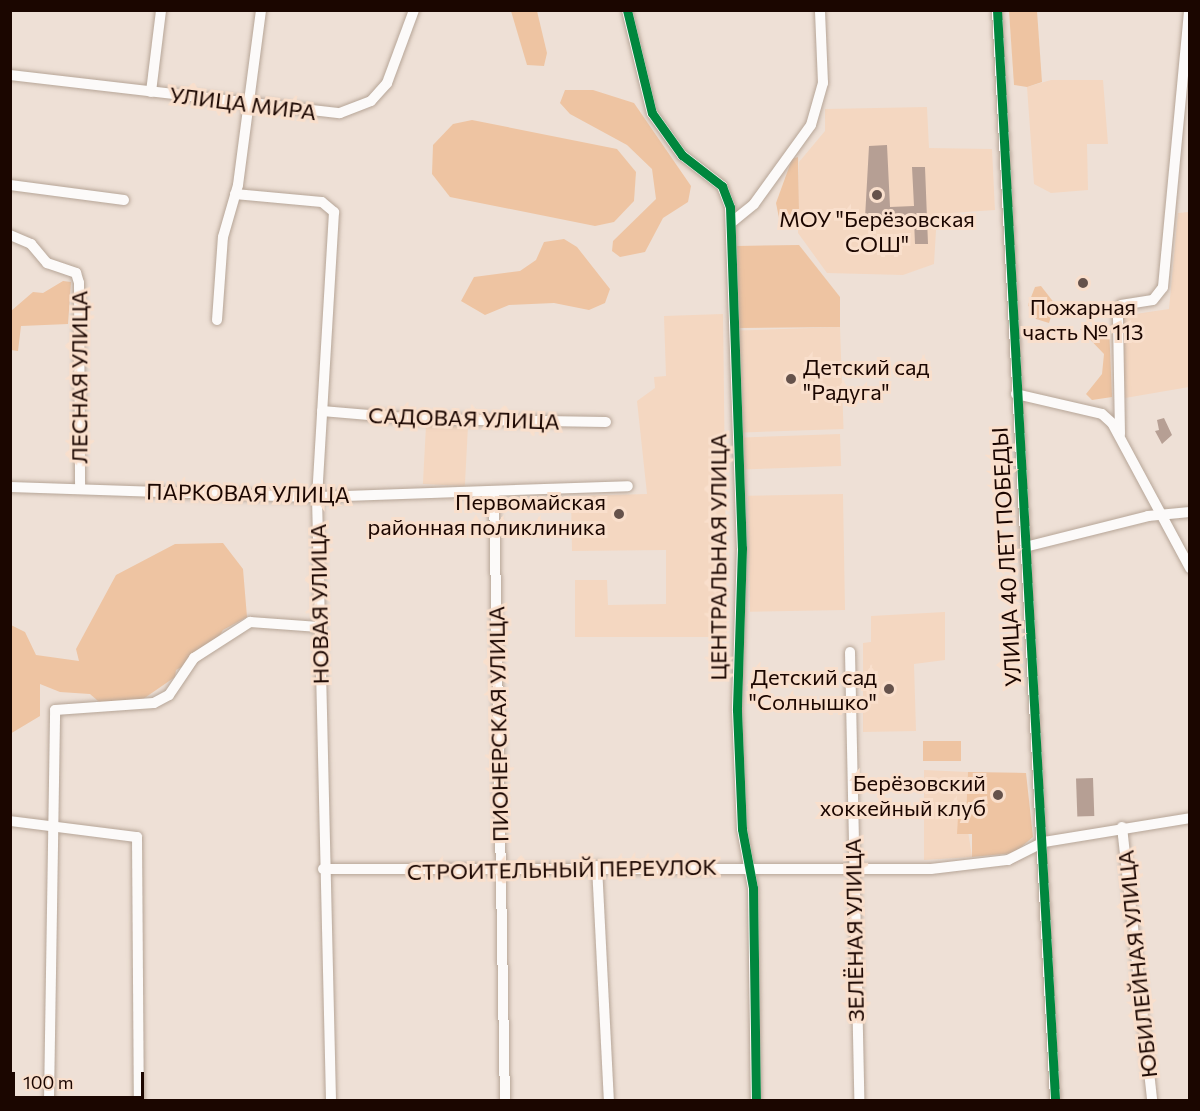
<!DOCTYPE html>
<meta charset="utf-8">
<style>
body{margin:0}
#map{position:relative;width:1200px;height:1111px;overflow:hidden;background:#eee0d6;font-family:Commissioner,sans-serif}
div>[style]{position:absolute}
.built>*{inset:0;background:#f4d7c1;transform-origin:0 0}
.green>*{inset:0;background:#eec4a2;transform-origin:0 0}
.building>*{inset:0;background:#b69f94;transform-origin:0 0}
.roads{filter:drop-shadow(0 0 2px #b6a597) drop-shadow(0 0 2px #b6a597)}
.minor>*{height:10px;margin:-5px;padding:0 5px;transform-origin:5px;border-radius:5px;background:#fcfaf9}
.cycleway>*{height:9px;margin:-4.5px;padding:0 4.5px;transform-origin:4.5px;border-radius:4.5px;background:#00873e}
.dots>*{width:16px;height:16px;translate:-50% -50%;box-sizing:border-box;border:3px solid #f9dfcc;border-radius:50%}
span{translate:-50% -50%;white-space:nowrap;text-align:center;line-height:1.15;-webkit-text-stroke:6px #f9dfcc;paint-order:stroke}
.street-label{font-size:22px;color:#1b0600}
.poi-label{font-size:22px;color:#1b0600}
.left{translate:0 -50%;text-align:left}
.right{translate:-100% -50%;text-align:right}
.frame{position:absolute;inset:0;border:12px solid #1b0600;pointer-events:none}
.scale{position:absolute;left:12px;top:1072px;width:132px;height:27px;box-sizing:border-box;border:3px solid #1b0600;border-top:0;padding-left:8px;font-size:18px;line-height:21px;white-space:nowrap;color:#1b0600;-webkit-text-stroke:4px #f9dfcc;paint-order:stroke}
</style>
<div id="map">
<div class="built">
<i style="clip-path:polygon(1051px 80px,1103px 80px,1108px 144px,1087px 144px,1088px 190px,1051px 193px,1034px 184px,1027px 87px)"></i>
<i style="clip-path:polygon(927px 107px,929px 148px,992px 149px,995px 210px,937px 214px,934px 264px,903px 275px,827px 273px,798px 233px,799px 162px,825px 131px,825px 109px)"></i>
<i style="clip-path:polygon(1189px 212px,1189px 387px,1125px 398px,1122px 316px,1169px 309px,1178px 213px)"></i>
<i style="clip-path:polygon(723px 314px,727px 637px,575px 637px,575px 580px,607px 580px,608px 605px,666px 604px,666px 550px,572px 551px,571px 496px,647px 494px,637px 401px,655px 388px,654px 377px,666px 376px,664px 316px)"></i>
<i style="left:840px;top:327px;width:102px;height:101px;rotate:88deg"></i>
<i style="left:426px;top:425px;width:42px;height:59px;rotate:3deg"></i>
<i style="left:840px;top:434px;width:32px;height:98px;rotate:88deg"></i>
<i style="left:843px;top:494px;width:116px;height:95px;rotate:89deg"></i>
<i style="clip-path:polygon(945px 612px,945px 660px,914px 664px,916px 731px,863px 732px,863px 643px,871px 642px,871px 616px)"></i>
<i style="clip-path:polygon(924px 770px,968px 772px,966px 818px,972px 857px,924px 860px)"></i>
</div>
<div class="green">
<i style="clip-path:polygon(511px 11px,537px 11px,547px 53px,544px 66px,527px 65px)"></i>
<i style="clip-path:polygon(1009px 11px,1037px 11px,1042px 82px,1027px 87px,1014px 85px)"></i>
<i style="clip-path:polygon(565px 90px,593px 90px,634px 103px,691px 186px,688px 202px,663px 218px,645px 252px,620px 257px,612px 251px,613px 241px,656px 199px,652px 169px,627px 145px,570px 114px,560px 103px)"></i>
<i style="clip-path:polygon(472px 120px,617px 149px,636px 172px,634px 201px,614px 222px,595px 226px,450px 197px,432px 174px,433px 145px,453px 124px)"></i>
<i style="clip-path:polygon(798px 157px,799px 212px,779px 218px,776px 203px,792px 159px)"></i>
<i style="clip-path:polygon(564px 239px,577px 247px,610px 289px,605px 303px,589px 310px,554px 303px,509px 305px,485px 315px,461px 301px,474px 277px,520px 271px,536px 260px,544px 242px)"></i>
<i style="clip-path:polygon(799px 245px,840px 297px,840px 327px,739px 328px,737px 246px)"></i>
<i style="clip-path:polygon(63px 281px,71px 282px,68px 324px,21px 326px,18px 351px,11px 350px,11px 311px,33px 292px,43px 293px)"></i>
<i style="clip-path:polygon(1041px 286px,1055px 304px,1049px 323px,1036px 319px,1028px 305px,1035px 287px)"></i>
<i style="clip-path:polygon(1109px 325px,1112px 397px,1092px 400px,1086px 394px,1102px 374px,1104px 354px,1080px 329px)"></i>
<i style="clip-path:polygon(223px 543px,243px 569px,247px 617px,223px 630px,210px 652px,176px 670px,175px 677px,133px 706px,105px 707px,90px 694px,60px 692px,40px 684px,40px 716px,10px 734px,11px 625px,25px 632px,36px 655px,79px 661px,76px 649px,116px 575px,175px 544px)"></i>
<i style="left:961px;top:741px;width:20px;height:38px;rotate:90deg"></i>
<i style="clip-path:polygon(968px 772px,1026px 773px,1033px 837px,1014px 853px,972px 857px,972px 834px,957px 834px,958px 817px,966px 817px)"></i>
</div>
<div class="building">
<i style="clip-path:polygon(887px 145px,890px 207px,914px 206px,912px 167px,925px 167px,928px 244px,915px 244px,914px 220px,865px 218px,869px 146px)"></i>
<i style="clip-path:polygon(1164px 418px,1172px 435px,1162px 444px,1155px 431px,1159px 430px,1157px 420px)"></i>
<i style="left:1093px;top:778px;width:38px;height:17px;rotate:88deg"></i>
</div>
<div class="roads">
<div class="minor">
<i style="left:627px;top:10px;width:106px;rotate:76.4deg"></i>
<i style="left:652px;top:113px;width:52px;rotate:54.5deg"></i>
<i style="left:682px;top:155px;width:51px;rotate:37.8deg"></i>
<i style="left:722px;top:186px;width:22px;rotate:69deg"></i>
<i style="left:730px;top:207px;width:341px;rotate:88deg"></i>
<i style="left:742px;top:548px;width:162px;rotate:91.8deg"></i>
<i style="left:737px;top:710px;width:119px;rotate:87.6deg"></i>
<i style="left:742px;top:829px;width:60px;rotate:79.4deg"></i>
<i style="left:753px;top:888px;width:212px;rotate:89.2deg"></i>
<i style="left:997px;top:10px;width:1092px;rotate:86.95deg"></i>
<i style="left:10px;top:75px;width:332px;rotate:6.6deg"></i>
<i style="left:340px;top:113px;width:33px;rotate:-21deg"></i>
<i style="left:371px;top:101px;width:24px;rotate:-48deg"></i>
<i style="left:387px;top:83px;width:78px;rotate:-69.7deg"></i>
<i style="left:151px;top:92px;width:83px;rotate:-83deg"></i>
<i style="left:10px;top:185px;width:115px;rotate:7.5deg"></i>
<i style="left:235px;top:194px;width:87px;rotate:5.3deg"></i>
<i style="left:322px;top:202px;width:16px;rotate:40deg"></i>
<i style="left:334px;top:212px;width:286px;rotate:93.4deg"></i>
<i style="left:317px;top:497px;width:603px;rotate:88.67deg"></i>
<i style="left:732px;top:222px;width:28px;rotate:-39deg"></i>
<i style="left:754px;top:204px;width:97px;rotate:-54.2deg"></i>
<i style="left:811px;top:125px;width:44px;rotate:-74.1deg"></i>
<i style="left:823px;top:83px;width:73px;rotate:-92.4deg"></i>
<i style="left:10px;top:235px;width:23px;rotate:23deg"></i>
<i style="left:31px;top:244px;width:25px;rotate:50deg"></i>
<i style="left:47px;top:263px;width:31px;rotate:19deg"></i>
<i style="left:76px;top:273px;width:10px;rotate:73deg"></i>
<i style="left:79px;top:283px;width:206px;rotate:89.7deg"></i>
<i style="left:217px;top:320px;width:83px;rotate:-85.9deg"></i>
<i style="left:223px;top:237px;width:54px;rotate:-73.9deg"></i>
<i style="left:238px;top:185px;width:177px;rotate:-82.5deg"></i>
<i style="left:1016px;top:394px;width:88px;rotate:13.1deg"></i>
<i style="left:1102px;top:414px;width:13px;rotate:42deg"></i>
<i style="left:1112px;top:423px;width:165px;rotate:61.7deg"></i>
<i style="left:322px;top:411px;width:94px;rotate:4.9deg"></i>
<i style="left:416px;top:419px;width:190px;rotate:0.9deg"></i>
<i style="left:1120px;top:434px;width:120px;rotate:-91deg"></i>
<i style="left:1118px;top:314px;width:9px;rotate:-72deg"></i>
<i style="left:1121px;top:305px;width:32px;rotate:-9deg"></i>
<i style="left:1153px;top:300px;width:16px;rotate:-52deg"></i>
<i style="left:1163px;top:287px;width:278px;rotate:-84.6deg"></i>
<i style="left:10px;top:487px;width:307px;rotate:1.9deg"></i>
<i style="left:317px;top:497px;width:311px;rotate:-2deg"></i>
<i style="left:494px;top:491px;width:609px;rotate:88.97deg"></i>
<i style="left:1025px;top:547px;width:127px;rotate:-14.1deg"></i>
<i style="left:1148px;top:516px;width:42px;rotate:-5.4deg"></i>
<i style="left:850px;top:652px;width:448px;rotate:88.8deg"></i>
<i style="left:10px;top:821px;width:128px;rotate:7.2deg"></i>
<i style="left:137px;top:837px;width:263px;rotate:89.6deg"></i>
<i style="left:1122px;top:827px;width:275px;rotate:83.7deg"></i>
<i style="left:597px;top:866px;width:234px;rotate:87.1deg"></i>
<i style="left:323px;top:869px;width:608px"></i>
<i style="left:931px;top:869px;width:78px;rotate:-6.7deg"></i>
<i style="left:1008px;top:860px;width:40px;rotate:-26.6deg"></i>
<i style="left:1044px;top:842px;width:148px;rotate:-9.3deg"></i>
<i style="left:49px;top:1100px;width:390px;rotate:-89.1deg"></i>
<i style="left:55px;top:710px;width:99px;rotate:-4deg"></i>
<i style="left:154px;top:703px;width:17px;rotate:-28deg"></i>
<i style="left:169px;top:695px;width:45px;rotate:-56deg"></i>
<i style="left:194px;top:658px;width:67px;rotate:-32.7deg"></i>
<i style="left:250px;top:622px;width:69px;rotate:4.1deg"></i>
</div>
</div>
<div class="cycleway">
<i style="left:627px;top:10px;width:106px;rotate:76.4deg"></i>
<i style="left:652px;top:113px;width:52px;rotate:54.5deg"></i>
<i style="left:682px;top:155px;width:51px;rotate:37.8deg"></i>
<i style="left:722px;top:186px;width:22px;rotate:69deg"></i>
<i style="left:730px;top:207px;width:341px;rotate:88deg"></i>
<i style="left:742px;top:548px;width:162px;rotate:91.8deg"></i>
<i style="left:737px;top:710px;width:119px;rotate:87.6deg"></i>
<i style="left:742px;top:829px;width:60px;rotate:79.4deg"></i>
<i style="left:753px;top:888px;width:212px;rotate:89.2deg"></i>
<i style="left:997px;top:10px;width:1092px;rotate:86.95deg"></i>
</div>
<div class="dots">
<i style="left:877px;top:195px;background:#65524b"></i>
<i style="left:1083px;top:283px;background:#65524b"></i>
<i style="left:791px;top:379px;background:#65524b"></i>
<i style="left:619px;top:514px;background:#65524b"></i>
<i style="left:889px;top:689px;background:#65524b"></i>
<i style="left:998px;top:795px;background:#65524b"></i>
</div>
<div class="street-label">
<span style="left:243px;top:103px;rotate:7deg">УЛИЦА МИРА</span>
<span style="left:79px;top:377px;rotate:-90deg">ЛЕСНАЯ УЛИЦА</span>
<span style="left:464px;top:418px;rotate:2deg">САДОВАЯ УЛИЦА</span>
<span style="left:248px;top:493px;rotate:1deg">ПАРКОВАЯ УЛИЦА</span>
<span style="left:718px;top:557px;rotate:-90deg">ЦЕНТРАЛЬНАЯ УЛИЦА</span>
<span style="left:1006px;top:557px;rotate:-93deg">УЛИЦА 40 ЛЕТ ПОБЕДЫ</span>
<span style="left:319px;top:604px;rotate:-91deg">НОВАЯ УЛИЦА</span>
<span style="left:498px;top:724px;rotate:-91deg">ПИОНЕРСКАЯ УЛИЦА</span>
<span style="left:562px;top:869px;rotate:-1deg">СТРОИТЕЛЬНЫЙ ПЕРЕУЛОК</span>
<span style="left:854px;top:930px;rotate:-91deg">ЗЕЛЁНАЯ УЛИЦА</span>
<span style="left:1137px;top:964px;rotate:-96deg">ЮБИЛЕЙНАЯ УЛИЦА</span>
</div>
<div class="poi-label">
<span style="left:877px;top:231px">МОУ "Берёзовская<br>СОШ"</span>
<span style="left:1083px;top:319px">Пожарная<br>часть № 113</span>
<span class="left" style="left:803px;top:379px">Детский сад<br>"Радуга"</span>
<span class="right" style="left:606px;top:514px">Первомайская<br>районная поликлиника</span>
<span class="right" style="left:877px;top:689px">Детский сад<br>"Солнышко"</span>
<span class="right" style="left:986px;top:795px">Берёзовский<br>хоккейный клуб</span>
</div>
<div class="frame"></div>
<div class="scale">100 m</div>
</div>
